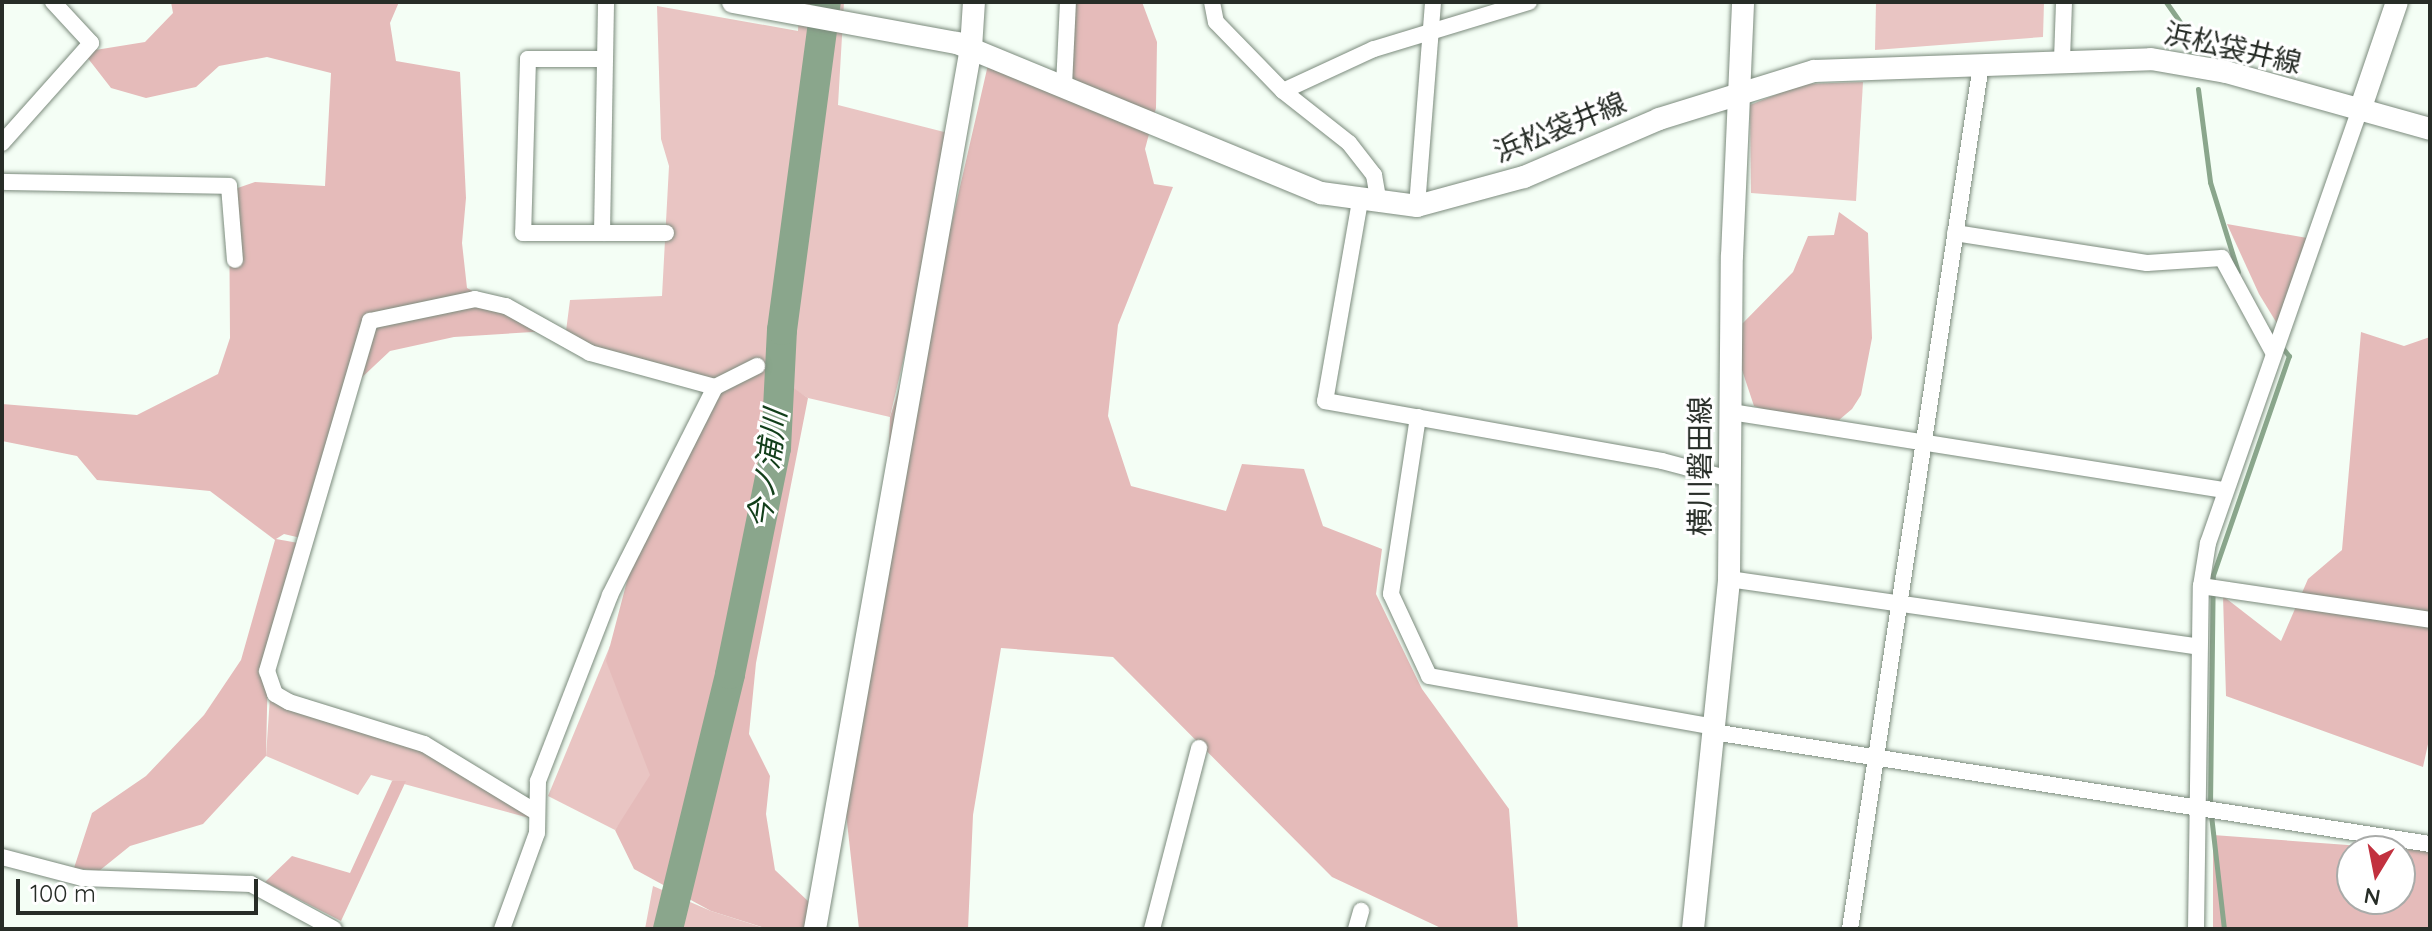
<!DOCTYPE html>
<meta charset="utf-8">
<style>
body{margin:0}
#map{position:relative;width:2432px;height:931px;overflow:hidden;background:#f4fef5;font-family:Quicksand,"Noto Sans JP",sans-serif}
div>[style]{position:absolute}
.green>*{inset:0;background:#e9c5c3}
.forest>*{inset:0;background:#e5bbba}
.stream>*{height:5px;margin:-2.5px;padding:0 2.5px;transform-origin:2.5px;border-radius:2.5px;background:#8aa68c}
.river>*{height:30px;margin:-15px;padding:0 15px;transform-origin:15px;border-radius:15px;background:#8aa68c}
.roads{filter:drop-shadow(0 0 2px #7c8b7d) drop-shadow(0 0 2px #7c8b7d)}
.street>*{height:16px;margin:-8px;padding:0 8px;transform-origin:8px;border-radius:8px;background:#fff}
.secondary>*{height:22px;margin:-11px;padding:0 11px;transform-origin:11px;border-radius:11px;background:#fff}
span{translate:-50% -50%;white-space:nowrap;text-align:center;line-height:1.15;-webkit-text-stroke:6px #fff;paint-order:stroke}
.street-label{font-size:28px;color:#272d27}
.water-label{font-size:30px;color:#123e1a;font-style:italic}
.frame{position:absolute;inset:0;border:4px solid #272d27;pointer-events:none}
.north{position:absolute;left:2336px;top:835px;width:80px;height:80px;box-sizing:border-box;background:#fff;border:2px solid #a9aba9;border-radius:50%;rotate:190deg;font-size:22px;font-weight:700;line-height:32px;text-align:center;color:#272d27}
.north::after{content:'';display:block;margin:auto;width:28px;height:36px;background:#c2313f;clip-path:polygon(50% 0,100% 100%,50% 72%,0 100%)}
.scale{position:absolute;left:16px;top:879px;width:242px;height:36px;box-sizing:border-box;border:4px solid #272d27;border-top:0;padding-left:10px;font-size:24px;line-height:28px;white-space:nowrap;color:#272d27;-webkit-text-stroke:6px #fff;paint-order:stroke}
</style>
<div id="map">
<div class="green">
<i style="clip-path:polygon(799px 2px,844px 2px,838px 105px,956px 135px,890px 417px,808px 398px,757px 366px,715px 387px,565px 339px,570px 300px,662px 296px,669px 166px,661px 139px,657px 6px,798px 31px)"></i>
<i style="clip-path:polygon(1876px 2px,2044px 2px,2043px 37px,1875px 50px)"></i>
<i style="clip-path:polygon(1863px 82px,1856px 201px,1751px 193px,1750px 105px,1802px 84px)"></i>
<i style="clip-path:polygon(610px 646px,655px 777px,615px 830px,548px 796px)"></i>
<i style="clip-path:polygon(271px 682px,275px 694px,431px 749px,533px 819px,371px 775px,358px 795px,266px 756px)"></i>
<i style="clip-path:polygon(653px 886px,711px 911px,767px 929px,645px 929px)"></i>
</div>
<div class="forest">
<i style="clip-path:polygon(171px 2px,399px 2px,390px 23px,396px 61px,460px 72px,466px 198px,462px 243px,467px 288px,549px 331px,454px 337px,390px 351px,341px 397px,305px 539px,284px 534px,276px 539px,304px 544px,268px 664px,266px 756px,203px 824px,130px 846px,99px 871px,74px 868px,92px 813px,146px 776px,204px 715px,241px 660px,275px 540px,210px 491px,97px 480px,77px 456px,2px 441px,2px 404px,137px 415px,218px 374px,230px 338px,229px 191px,255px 182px,325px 186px,331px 73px,267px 57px,219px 66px,196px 87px,146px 98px,111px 88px,83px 52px,145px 42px,173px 13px)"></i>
<i style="clip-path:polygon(1069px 2px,1142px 2px,1157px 42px,1156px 108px,1145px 149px,1154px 184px,1173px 187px,1118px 325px,1108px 416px,1131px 486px,1226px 511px,1242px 464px,1304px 469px,1323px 526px,1382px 549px,1376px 594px,1422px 689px,1509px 809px,1518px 929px,1443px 929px,1332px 877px,1113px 657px,1001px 648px,973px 815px,968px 929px,859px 929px,842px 778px,886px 530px,890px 417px,951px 226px,990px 56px,1064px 86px)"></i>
<i style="clip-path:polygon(1839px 212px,1868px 233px,1872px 338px,1861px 395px,1852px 409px,1839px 420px,1808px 424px,1754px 406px,1740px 364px,1741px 325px,1793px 272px,1808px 236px,1834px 235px)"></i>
<i style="clip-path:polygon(2227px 224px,2313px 239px,2281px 330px,2259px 294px)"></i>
<i style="clip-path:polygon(2361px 332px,2404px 346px,2430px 337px,2430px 735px,2423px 767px,2226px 696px,2223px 596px,2281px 641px,2308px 579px,2342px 550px)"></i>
<i style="clip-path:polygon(766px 369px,808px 398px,756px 663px,749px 734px,770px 776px,766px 814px,775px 870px,809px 902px,811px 929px,768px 929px,711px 911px,634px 869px,615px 830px,650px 775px,606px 661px,638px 539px,711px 395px)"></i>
<i style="clip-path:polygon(392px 781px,406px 781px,341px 921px,265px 882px,292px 856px,350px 873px)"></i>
<i style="clip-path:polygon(evenodd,2213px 835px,2430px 851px,2430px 929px,2213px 929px,2213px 835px,2352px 851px,2400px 851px,2400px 899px,2352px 899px,2352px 851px)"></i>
</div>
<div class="stream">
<i style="left:2166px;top:2px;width:39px;rotate:55deg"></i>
<i style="left:2188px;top:34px;width:17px;rotate:83deg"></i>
<i style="left:2198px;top:89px;width:94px;rotate:82.6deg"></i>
<i style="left:2210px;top:182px;width:94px;rotate:72.7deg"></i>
<i style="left:2210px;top:805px;width:230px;rotate:-89.3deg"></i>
<i style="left:2213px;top:575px;width:232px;rotate:-70.9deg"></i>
<i style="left:2289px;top:356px;width:13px;rotate:-129deg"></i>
<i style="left:2211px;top:815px;width:115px;rotate:83.5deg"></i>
</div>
<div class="river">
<i style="left:668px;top:929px;width:262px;rotate:-76.3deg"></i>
<i style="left:730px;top:674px;width:231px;rotate:-78.5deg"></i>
<i style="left:776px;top:448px;width:118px;rotate:-87.1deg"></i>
<i style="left:782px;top:330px;width:331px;rotate:-82.4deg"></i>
</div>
<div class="roads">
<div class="street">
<i style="left:1212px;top:2px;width:20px;rotate:79deg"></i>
<i style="left:1216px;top:22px;width:96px;rotate:45.8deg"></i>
<i style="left:1283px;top:91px;width:84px;rotate:38.2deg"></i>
<i style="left:1349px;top:143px;width:41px;rotate:52deg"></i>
<i style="left:1374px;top:175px;width:28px;rotate:80deg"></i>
<i style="left:604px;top:59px;width:76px;rotate:180deg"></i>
<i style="left:528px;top:59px;width:174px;rotate:91.6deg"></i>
<i style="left:523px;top:233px;width:143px"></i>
<i style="left:2062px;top:60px;width:58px;rotate:-88deg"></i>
<i style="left:1064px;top:86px;width:84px;rotate:-87.3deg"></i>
<i style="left:1283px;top:91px;width:100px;rotate:-24.8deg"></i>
<i style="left:1374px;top:49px;width:162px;rotate:-16.9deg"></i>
<i style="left:2px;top:143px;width:134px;rotate:-48.3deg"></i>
<i style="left:91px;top:43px;width:56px;rotate:-132.8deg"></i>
<i style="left:2px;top:182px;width:227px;rotate:1deg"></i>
<i style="left:229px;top:186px;width:74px;rotate:85.4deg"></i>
<i style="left:1360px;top:201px;width:203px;rotate:99.9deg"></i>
<i style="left:1325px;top:401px;width:342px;rotate:10.1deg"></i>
<i style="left:1662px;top:461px;width:70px;rotate:14.8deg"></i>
<i style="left:1417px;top:206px;width:205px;rotate:-85.5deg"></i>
<i style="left:602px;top:233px;width:231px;rotate:-89deg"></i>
<i style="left:1955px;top:233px;width:194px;rotate:8.9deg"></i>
<i style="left:2147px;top:263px;width:75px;rotate:-3.8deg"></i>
<i style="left:2222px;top:258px;width:107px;rotate:61.5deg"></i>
<i style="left:1731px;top:412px;width:498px;rotate:9deg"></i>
<i style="left:1418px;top:417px;width:179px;rotate:98.7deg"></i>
<i style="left:1391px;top:594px;width:90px;rotate:65.1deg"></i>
<i style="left:1429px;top:676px;width:290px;rotate:10.1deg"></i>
<i style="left:1729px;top:579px;width:475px;rotate:8.2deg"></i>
<i style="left:2201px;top:586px;width:232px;rotate:8.4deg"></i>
<i style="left:1713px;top:732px;width:726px;rotate:8.88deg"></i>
<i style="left:536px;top:812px;width:131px;rotate:-148.7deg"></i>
<i style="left:424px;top:744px;width:141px;rotate:-162.7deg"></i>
<i style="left:289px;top:702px;width:16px;rotate:-150deg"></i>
<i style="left:275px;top:694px;width:24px;rotate:-109deg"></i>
<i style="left:267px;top:671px;width:365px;rotate:-73.6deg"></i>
<i style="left:370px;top:321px;width:107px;rotate:-11.8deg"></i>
<i style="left:475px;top:299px;width:32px;rotate:13deg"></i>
<i style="left:506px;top:306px;width:96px;rotate:29.2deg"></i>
<i style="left:590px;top:353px;width:130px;rotate:15.2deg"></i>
<i style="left:2px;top:857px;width:83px;rotate:14.7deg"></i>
<i style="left:82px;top:878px;width:169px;rotate:2deg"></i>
<i style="left:251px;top:884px;width:94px;rotate:28.5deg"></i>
<i style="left:502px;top:929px;width:102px;rotate:-70deg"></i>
<i style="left:537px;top:833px;width:52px;rotate:-88.9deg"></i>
<i style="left:538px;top:781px;width:199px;rotate:-68.8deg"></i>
<i style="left:610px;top:595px;width:233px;rotate:-63.2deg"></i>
<i style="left:715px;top:387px;width:47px;rotate:-26.6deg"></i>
<i style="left:1152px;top:929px;width:187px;rotate:-75.4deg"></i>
<i style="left:1356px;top:929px;width:19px;rotate:-74deg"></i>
<i style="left:1850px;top:929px;width:874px;rotate:-81.38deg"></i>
<i style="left:2196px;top:929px;width:343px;rotate:-89.2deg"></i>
<i style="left:2201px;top:586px;width:44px;rotate:-80.8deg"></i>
<i style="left:2208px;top:543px;width:459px;rotate:-70.7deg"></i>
</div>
<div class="secondary">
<i style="left:733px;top:2px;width:228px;rotate:10.4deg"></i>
<i style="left:957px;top:43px;width:394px;rotate:22.4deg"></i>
<i style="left:1321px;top:193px;width:97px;rotate:7.7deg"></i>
<i style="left:1417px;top:206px;width:111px;rotate:-15.2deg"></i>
<i style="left:1524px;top:177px;width:147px;rotate:-23.2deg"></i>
<i style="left:1659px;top:119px;width:162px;rotate:-17.2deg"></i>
<i style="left:1814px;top:71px;width:337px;rotate:-2deg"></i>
<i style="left:2151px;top:59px;width:76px;rotate:9.8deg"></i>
<i style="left:2226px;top:72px;width:212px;rotate:15.6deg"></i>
<i style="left:2360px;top:110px;width:114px;rotate:-71.1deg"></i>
<i style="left:815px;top:929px;width:895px;rotate:-79.96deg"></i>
<i style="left:971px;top:48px;width:46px;rotate:-86.3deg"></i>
<i style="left:1693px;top:929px;width:352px;rotate:-84.1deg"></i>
<i style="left:1729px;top:579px;width:323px;rotate:-89.5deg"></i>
<i style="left:1732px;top:256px;width:254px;rotate:-87.5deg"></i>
</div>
</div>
<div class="street-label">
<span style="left:2233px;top:48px;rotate:13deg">浜松袋井線</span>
<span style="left:1560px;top:127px;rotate:-22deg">浜松袋井線</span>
<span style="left:1700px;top:466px;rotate:-90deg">横川磐田線</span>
</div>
<div class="water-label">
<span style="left:767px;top:469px;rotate:-82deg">今ノ浦川</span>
</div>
<div class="frame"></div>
<div class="north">N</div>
<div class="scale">100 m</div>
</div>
